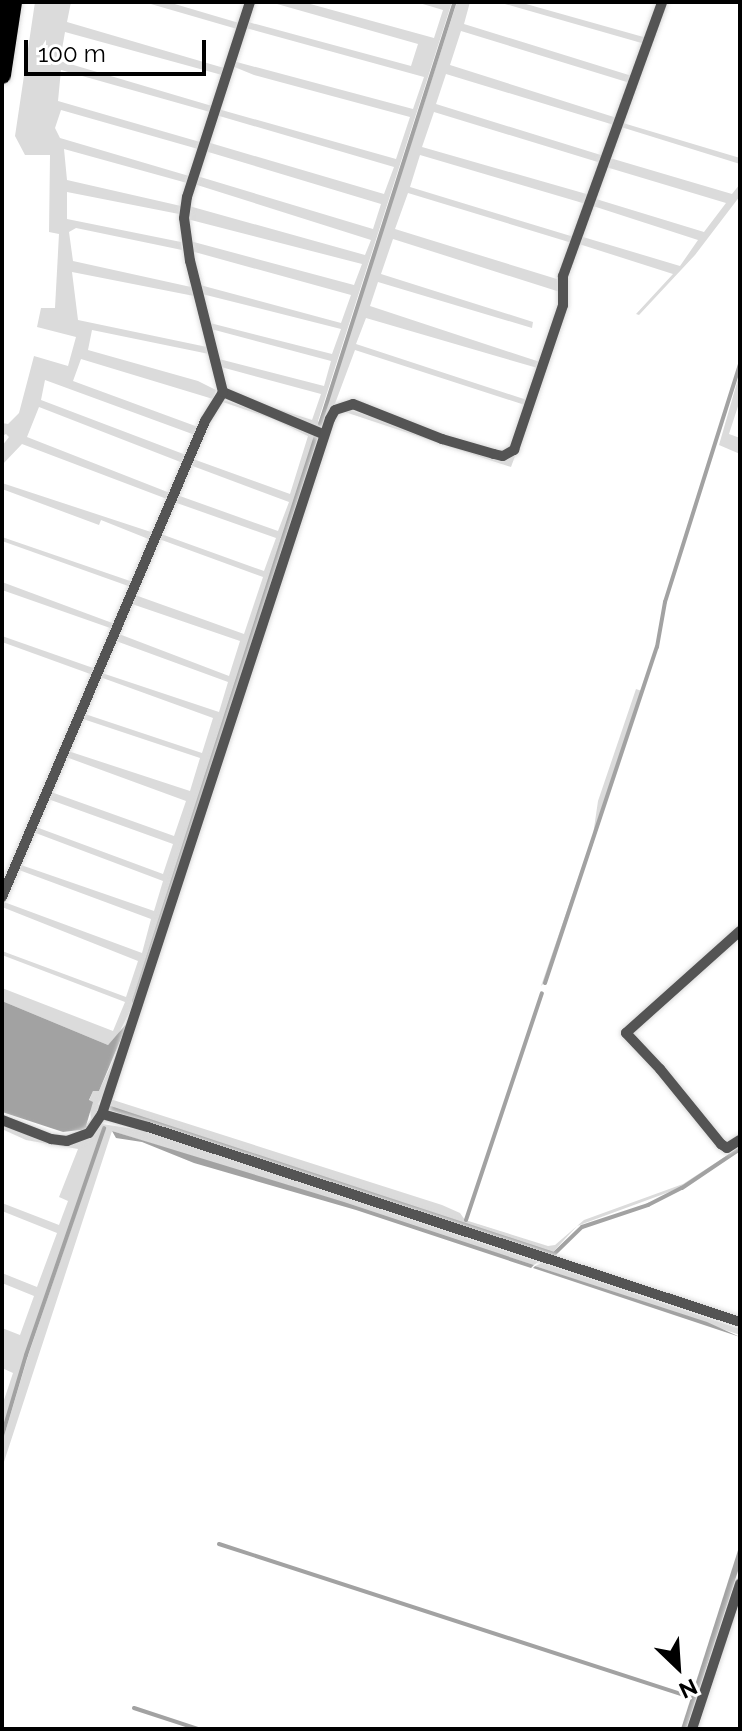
<!DOCTYPE html>
<style>
body{margin:0}
#map{position:relative;width:742px;height:1731px;overflow:hidden;background:#fff;font-family:Raleway,sans-serif}
div>[style]{position:absolute}
.green>*{inset:0;background:#dbdbdb}
.water>*{inset:0;background:#a2a2a2}
.stream>*{height:4px;margin:-2px;padding:0 2px;transform-origin:2px;border-radius:2px;background:#a2a2a2}
.roads{filter:drop-shadow(0 0 2px #dbdbdb) drop-shadow(0 0 2px #dbdbdb)}
.street>*{height:10px;margin:-5px;padding:0 5px;transform-origin:5px;border-radius:5px;background:#545454}
.highway>*{height:18px;margin:-9px;padding:0 9px;transform-origin:9px;border-radius:9px;background:#000}
span{translate:-50% -50%;white-space:nowrap;text-align:center;line-height:1.15;-webkit-text-stroke:6px #fff;paint-order:stroke}
.frame{position:absolute;inset:0;border:4px solid #000;pointer-events:none}
.north{position:absolute;left:638px;top:1627px;width:80px;height:80px;-webkit-text-stroke:6px #fff;paint-order:stroke;rotate:155deg;font-size:22px;font-weight:700;line-height:32px;text-align:center;color:#000}
.north::after{content:'';display:block;margin:auto;width:28px;height:36px;background:#000;clip-path:polygon(50% 0,100% 100%,50% 72%,0 100%)}
.scale{position:absolute;left:24px;top:40px;width:182px;height:36px;box-sizing:border-box;border:4px solid #000;border-top:0;padding-left:10px;font-size:24px;line-height:28px;white-space:nowrap;color:#000;-webkit-text-stroke:6px #fff;paint-order:stroke}
</style>
<div id="map">
<div class="green">
<i style="clip-path:polygon(35px 2px,71px 2px,67px 22px,224px 68px,222px 75px,65px 32px,60px 61px,212px 106px,210px 112px,61px 70px,58px 101px,200px 142px,198px 149px,61px 110px,55px 128px,60px 138px,189px 176px,187px 183px,64px 149px,67px 180px,181px 206px,179px 214px,67px 192px,67px 219px,181px 242px,182px 250px,76px 228px,69px 232px,73px 261px,191px 287px,194px 296px,72px 272px,78px 320px,207px 347px,209px 354px,92px 330px,88px 350px,198px 381px,216px 390px,213px 399px,81px 359px,73px 381px,198px 427px,195px 435px,45px 380px,41px 400px,186px 455px,183px 463px,39px 407px,27px 437px,170px 493px,167px 499px,22px 444px,2px 465px,2px 446px,9px 437px,6px 434px,2px 436px,2px 423px,8px 424px,19px 413px,34px 356px,68px 366px,76px 337px,37px 327px,41px 308px,55px 308px,59px 234px,49px 232px,50px 155px,25px 155px,15px 136px)"></i>
<i style="clip-path:polygon(144px 2px,168px 2px,239px 23px,237px 29px)"></i>
<i style="clip-path:polygon(270px 2px,303px 2px,434px 38px,443px 10px,416px 2px,452px 2px,318px 421px,320px 424px,457px 2px,470px 2px,464px 24px,632px 76px,630px 83px,461px 31px,450px 65px,617px 118px,614px 125px,446px 74px,436px 104px,604px 156px,601px 163px,434px 112px,422px 147px,590px 195px,586px 204px,420px 155px,410px 187px,574px 237px,572px 243px,408px 193px,395px 229px,560px 280px,560px 292px,393px 239px,381px 274px,533px 322px,532px 328px,378px 282px,370px 306px,543px 363px,541px 369px,366px 318px,356px 344px,530px 401px,528px 406px,355px 350px,333px 409px,325px 425px,318px 428px,262px 404px,312px 420px,321px 394px,221px 367px,219px 359px,324px 386px,331px 361px,211px 329px,210px 323px,332px 354px,341px 329px,202px 294px,200px 285px,341px 323px,351px 295px,191px 251px,190px 241px,354px 285px,362px 264px,187px 219px,189px 206px,365px 255px,371px 240px,194px 184px,197px 176px,373px 229px,381px 204px,205px 151px,207px 142px,384px 194px,394px 167px,216px 115px,218px 109px,396px 159px,410px 117px,254px 75px,232px 66px,233px 61px,413px 109px,424px 77px,246px 28px,248px 22px,411px 66px,418px 44px)"></i>
<i style="clip-path:polygon(498px 2px,519px 2px,647px 38px,645px 44px)"></i>
<i style="clip-path:polygon(623px 123px,740px 158px,740px 164px,621px 127px)"></i>
<i style="clip-path:polygon(610px 158px,732px 194px,740px 184px,740px 196px,695px 255px,639px 315px,636px 314px,673px 274px,579px 244px,583px 237px,680px 266px,698px 240px,593px 206px,596px 199px,704px 232px,726px 203px,606px 167px)"></i>
<i style="clip-path:polygon(740px 372px,740px 400px,729px 434px,740px 438px,740px 454px,719px 445px)"></i>
<i style="clip-path:polygon(220px 401px,227px 401px,277px 418px,315px 436px,131px 1009px,119px 1033px,108px 1045px,2px 1001px,2px 988px,113px 1031px,125px 1002px,2px 955px,2px 951px,126px 997px,138px 961px,2px 907px,4px 902px,142px 953px,151px 919px,19px 870px,21px 865px,154px 911px,163px 881px,33px 832px,36px 827px,163px 874px,173px 844px,48px 799px,51px 792px,174px 836px,186px 801px,66px 757px,68px 751px,190px 791px,200px 758px,83px 719px,85px 714px,202px 753px,213px 718px,100px 677px,102px 673px,219px 712px,228px 682px,116px 641px,119px 634px,229px 676px,240px 641px,132px 604px,135px 595px,244px 634px,263px 577px,159px 539px,161px 534px,264px 571px,276px 538px,174px 502px,177px 495px,278px 531px,289px 502px,190px 465px,193px 459px,290px 494px,308px 436px,273px 419px)"></i>
<i style="clip-path:polygon(347px 409px,500px 458px,515px 456px,511px 467px,342px 411px)"></i>
<i style="clip-path:polygon(316px 438px,317px 449px,108px 1087px,98px 1104px,100px 1106px,91px 1129px,85px 1126px,91px 1119px,89px 1101px,93px 1091px,99px 1091px,120px 1046px)"></i>
<i style="clip-path:polygon(2px 483px,154px 533px,151px 540px,101px 520px,99px 525px,2px 489px)"></i>
<i style="clip-path:polygon(2px 537px,133px 582px,131px 587px,2px 541px)"></i>
<i style="clip-path:polygon(2px 582px,115px 624px,113px 629px,2px 590px)"></i>
<i style="clip-path:polygon(2px 636px,96px 669px,93px 675px,2px 642px)"></i>
<i style="clip-path:polygon(636px 689px,642px 691px,592px 847px,544px 983px,541px 986px,593px 835px,598px 801px)"></i>
<i style="clip-path:polygon(110px 1099px,442px 1205px,460px 1213px,465px 1220px,548px 1246px,555px 1245px,584px 1220px,683px 1184px,740px 1147px,680px 1188px,577px 1226px,552px 1253px,108px 1106px)"></i>
<i style="clip-path:polygon(102px 1124px,141px 1130px,538px 1262px,534px 1265px,112px 1131px,2px 1468px,2px 1443px,28px 1356px,105px 1129px,25px 1355px,2px 1433px,2px 1406px,13px 1373px,2px 1368px,2px 1328px,20px 1335px,34px 1296px,2px 1283px,2px 1273px,37px 1287px,57px 1233px,2px 1211px,2px 1203px,59px 1225px,68px 1201px,59px 1197px,78px 1149px,26px 1140px,2px 1129px,2px 1125px,45px 1141px,89px 1136px)"></i>
<i style="clip-path:polygon(542px 1263px,740px 1329px,740px 1335px,535px 1266px)"></i>
</div>
<div class="water">
<i style="clip-path:polygon(2px 1001px,108px 1045px,128px 1022px,99px 1091px,93px 1091px,89px 1100px,93px 1102px,86px 1126px,91px 1129px,85px 1134px,80px 1130px,63px 1132px,2px 1112px)"></i>
<i style="clip-path:polygon(112px 1131px,344px 1202px,534px 1265px,531px 1268px,356px 1210px,194px 1163px,142px 1142px,116px 1138px)"></i>
<i style="clip-path:polygon(535px 1266px,707px 1322px,740px 1337px,533px 1268px)"></i>
<i style="clip-path:polygon(740px 1544px,740px 1565px,686px 1729px,681px 1729px)"></i>
</div>
<div class="stream">
<i style="left:320px;top:424px;width:443px;rotate:-72.3deg"></i>
<i style="left:545px;top:983px;width:354px;rotate:-71.6deg"></i>
<i style="left:657px;top:647px;width:46px;rotate:-79.9deg"></i>
<i style="left:665px;top:602px;width:250px;rotate:-72.5deg"></i>
<i style="left:134px;top:1001px;width:594px;rotate:-72.15deg"></i>
<i style="left:110px;top:1108px;width:467px;rotate:18.2deg"></i>
<i style="left:554px;top:1254px;width:39px;rotate:-44deg"></i>
<i style="left:582px;top:1227px;width:70px;rotate:-18.4deg"></i>
<i style="left:648px;top:1205px;width:38px;rotate:-27deg"></i>
<i style="left:682px;top:1188px;width:70px;rotate:-33.9deg"></i>
<i style="left:466px;top:1220px;width:239px;rotate:-71.5deg"></i>
<i style="left:2px;top:1436px;width:84px;rotate:-73.5deg"></i>
<i style="left:26px;top:1355px;width:240px;rotate:-71deg"></i>
<i style="left:219px;top:1544px;width:495px;rotate:18deg"></i>
<i style="left:134px;top:1708px;width:67px;rotate:18.2deg"></i>
</div>
<div class="roads">
<div class="street">
<i style="left:223px;top:392px;width:108px;rotate:22.8deg"></i>
<i style="left:2px;top:897px;width:517px;rotate:-66.9deg"></i>
<i style="left:205px;top:421px;width:34px;rotate:-58deg"></i>
<i style="left:223px;top:392px;width:135px;rotate:-104.1deg"></i>
<i style="left:190px;top:261px;width:43px;rotate:-97.9deg"></i>
<i style="left:184px;top:218px;width:21px;rotate:-82deg"></i>
<i style="left:187px;top:197px;width:205px;rotate:-72.1deg"></i>
<i style="left:740px;top:931px;width:153px;rotate:138.2deg"></i>
<i style="left:626px;top:1033px;width:50px;rotate:46.6deg"></i>
<i style="left:660px;top:1069px;width:97px;rotate:50.9deg"></i>
<i style="left:721px;top:1144px;width:7px;rotate:34deg"></i>
<i style="left:727px;top:1148px;width:15px;rotate:-32deg"></i>
<i style="left:102px;top:1114px;width:731px;rotate:-71.84deg"></i>
<i style="left:330px;top:419px;width:10px;rotate:-61deg"></i>
<i style="left:335px;top:410px;width:19px;rotate:-18deg"></i>
<i style="left:353px;top:404px;width:96px;rotate:21.5deg"></i>
<i style="left:442px;top:439px;width:54px;rotate:16.1deg"></i>
<i style="left:494px;top:454px;width:9px;rotate:13deg"></i>
<i style="left:503px;top:456px;width:13px;rotate:-29deg"></i>
<i style="left:514px;top:450px;width:153px;rotate:-71.3deg"></i>
<i style="left:563px;top:305px;width:29px;rotate:-90deg"></i>
<i style="left:563px;top:276px;width:291px;rotate:-70.1deg"></i>
<i style="left:2px;top:1120px;width:53px;rotate:21.2deg"></i>
<i style="left:51px;top:1139px;width:16px;rotate:7deg"></i>
<i style="left:67px;top:1141px;width:23px;rotate:-20deg"></i>
<i style="left:89px;top:1133px;width:23px;rotate:-56deg"></i>
<i style="left:102px;top:1114px;width:48px;rotate:15.8deg"></i>
<i style="left:148px;top:1127px;width:623px;rotate:18.23deg"></i>
<i style="left:692px;top:1729px;width:153px;rotate:-71.7deg"></i>
</div>
<div class="highway">
<i style="left:2px;top:75px;width:74px;rotate:-81.4deg"></i>
</div>
</div>
<div class="frame"></div>
<div class="north">N</div>
<div class="scale">100 m</div>
</div>
